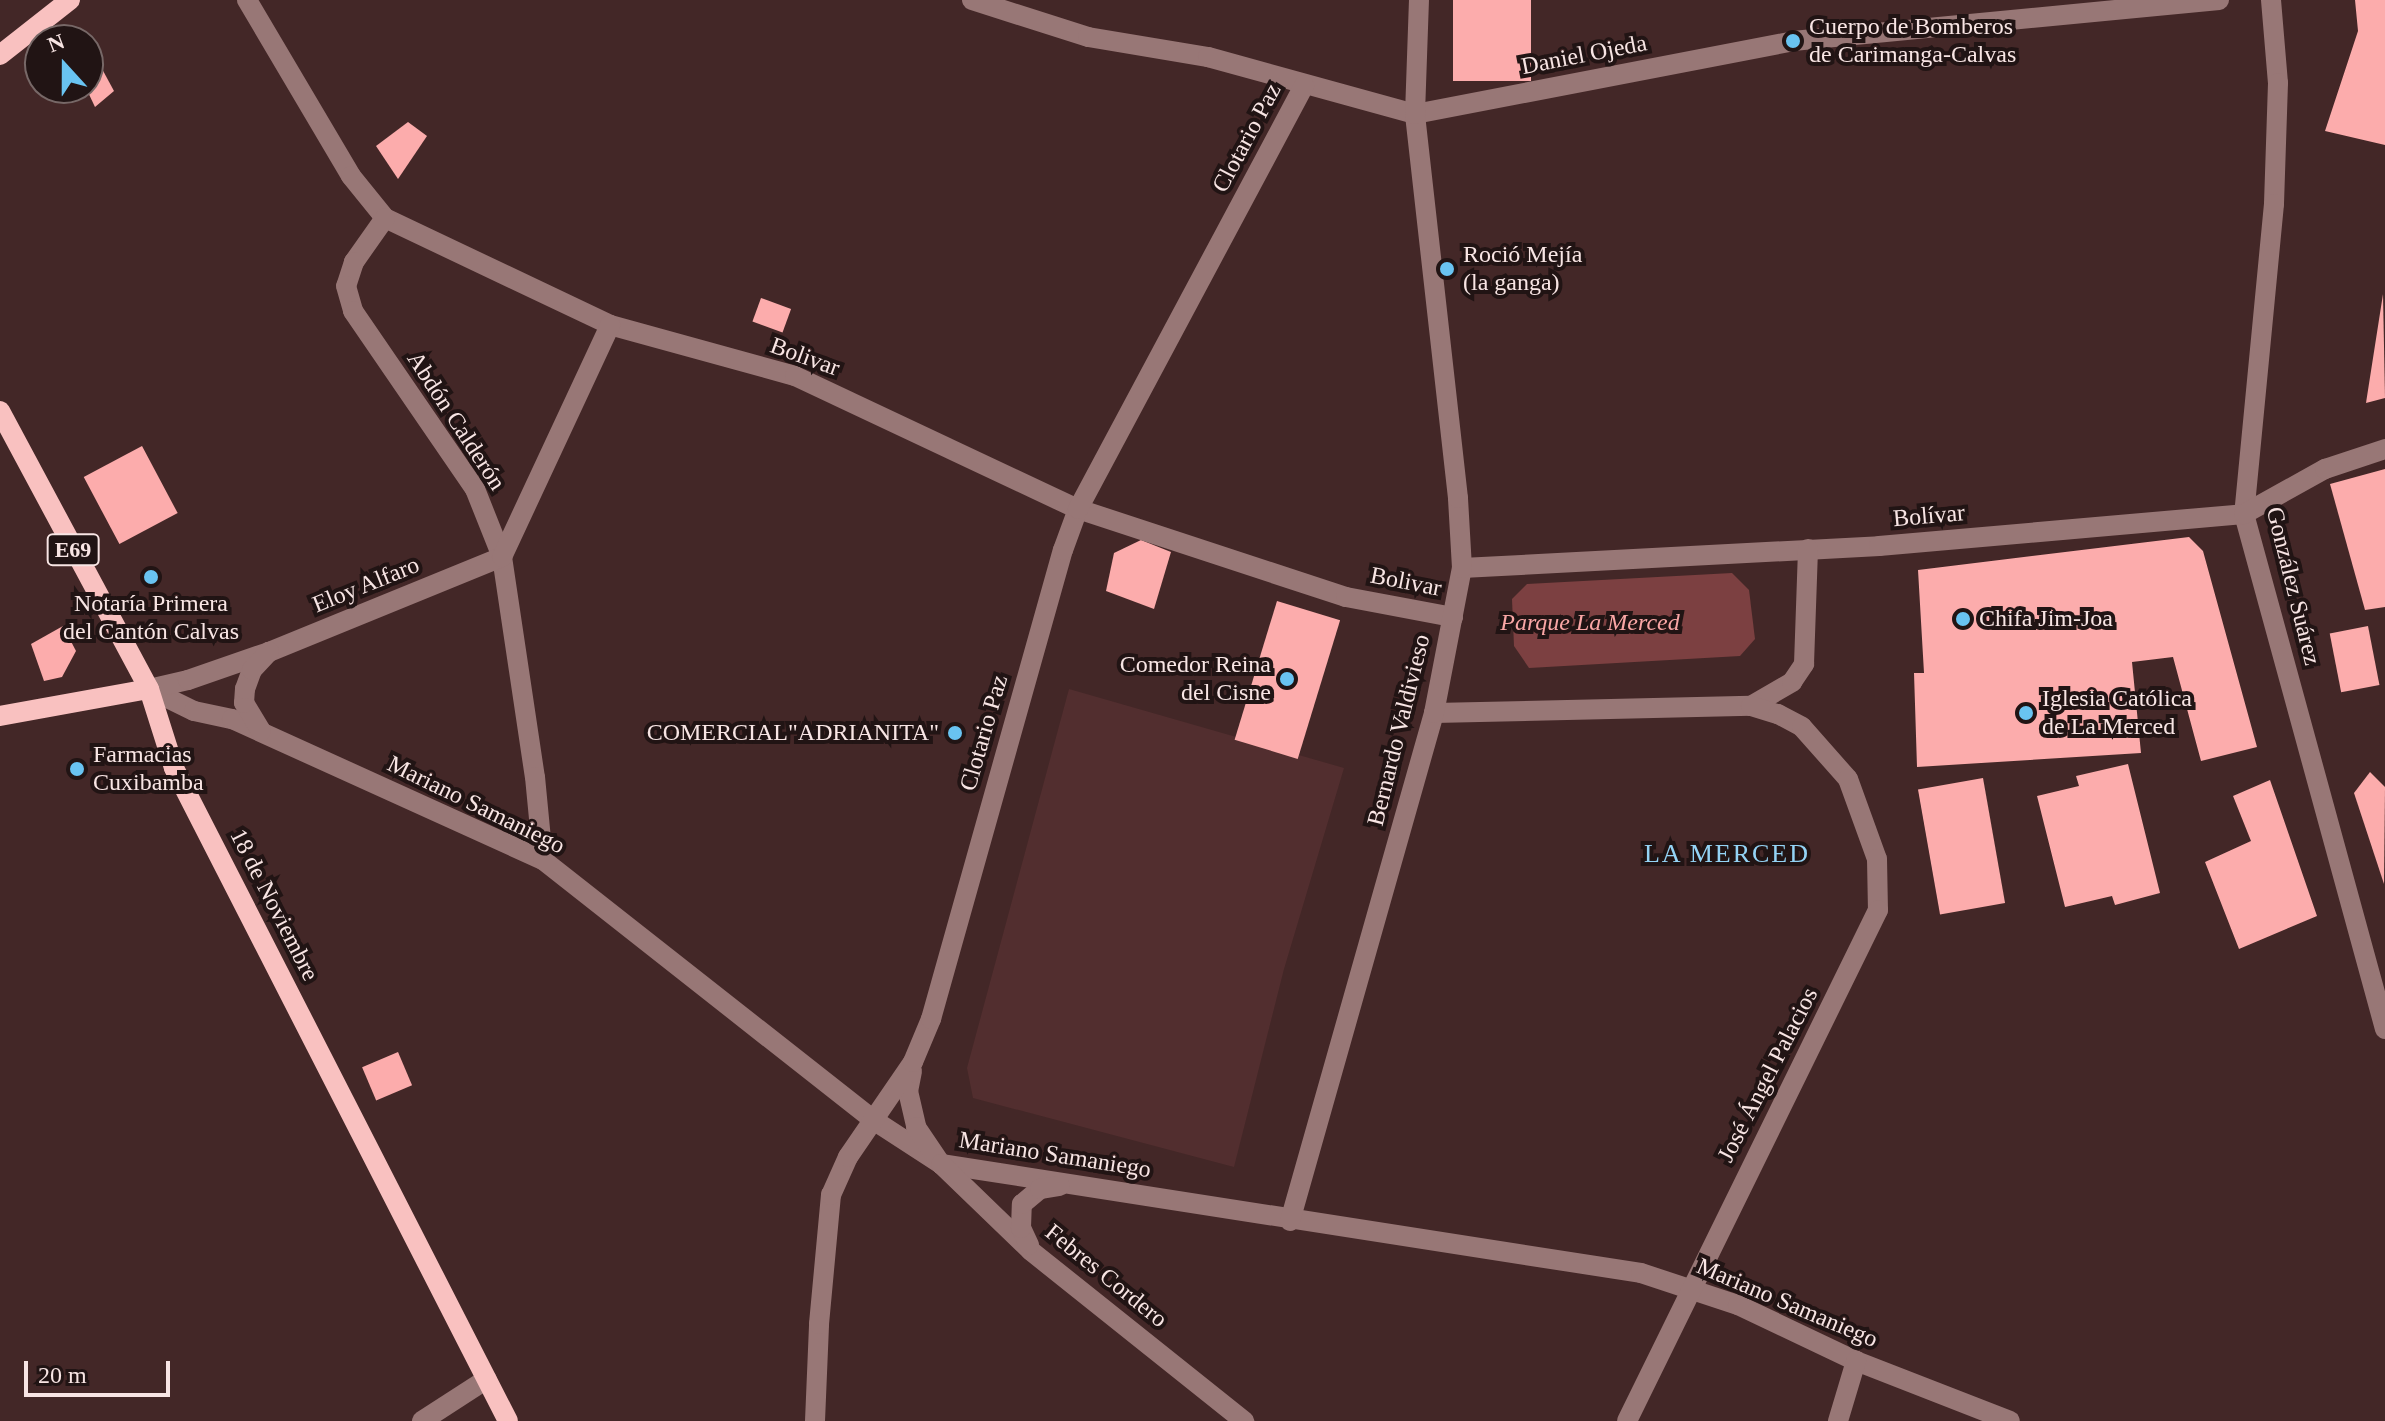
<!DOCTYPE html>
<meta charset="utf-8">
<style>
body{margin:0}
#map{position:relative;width:2385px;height:1421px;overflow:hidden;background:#432727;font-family:"Times New Roman",serif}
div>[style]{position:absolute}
.built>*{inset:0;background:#522e2f}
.green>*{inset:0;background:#7c4041}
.building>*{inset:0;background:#fcacac;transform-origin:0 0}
.minor>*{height:20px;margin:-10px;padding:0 10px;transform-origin:10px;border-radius:10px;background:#987776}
.major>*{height:20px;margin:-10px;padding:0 10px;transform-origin:10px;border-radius:10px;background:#f9c1c0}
.dots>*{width:22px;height:22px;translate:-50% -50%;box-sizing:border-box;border:4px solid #211414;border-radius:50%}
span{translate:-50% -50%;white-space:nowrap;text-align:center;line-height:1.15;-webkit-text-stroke:8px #211414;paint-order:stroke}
.shield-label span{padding:2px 6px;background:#211414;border:2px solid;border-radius:6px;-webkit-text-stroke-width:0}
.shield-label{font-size:22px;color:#f8e5e4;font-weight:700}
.poi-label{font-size:24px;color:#f8e5e4}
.left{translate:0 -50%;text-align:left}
.right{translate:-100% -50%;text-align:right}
.street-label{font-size:24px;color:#f8e5e4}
.park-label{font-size:24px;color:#f9a6a5;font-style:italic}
.neighbourhood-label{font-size:26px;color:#94d3f5;letter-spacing:2px}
.north{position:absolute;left:24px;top:24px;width:80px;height:80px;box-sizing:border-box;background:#211414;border:2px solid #776867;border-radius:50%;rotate:339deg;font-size:22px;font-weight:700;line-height:32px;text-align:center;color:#f8e5e4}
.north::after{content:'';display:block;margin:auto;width:28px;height:36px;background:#69c3f1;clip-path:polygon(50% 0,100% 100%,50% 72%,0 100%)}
.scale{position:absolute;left:24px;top:1361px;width:146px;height:36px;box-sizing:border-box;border:4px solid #f8e5e4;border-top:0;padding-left:10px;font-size:24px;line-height:28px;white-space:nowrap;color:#f8e5e4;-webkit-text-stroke:6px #211414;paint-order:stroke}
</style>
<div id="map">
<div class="built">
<i style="clip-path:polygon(1069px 689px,1344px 768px,1284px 969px,1234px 1167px,973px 1098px,967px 1068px)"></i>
</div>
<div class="green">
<i style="clip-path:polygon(1732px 573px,1749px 590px,1755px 639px,1740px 656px,1529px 668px,1514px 646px,1512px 599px,1527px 584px)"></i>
</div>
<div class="building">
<i style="left:1453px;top:0;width:78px;height:81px"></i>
<i style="clip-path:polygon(2355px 0,2385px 0,2385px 145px,2325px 131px,2358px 31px)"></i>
<i style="clip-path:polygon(101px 67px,114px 91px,95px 107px,86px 88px,88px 77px)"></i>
<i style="clip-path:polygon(408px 122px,427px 136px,398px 179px,376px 146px)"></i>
<i style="clip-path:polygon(2383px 294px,2385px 398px,2366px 403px)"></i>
<i style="left:761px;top:298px;width:32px;height:25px;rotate:20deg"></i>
<i style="left:142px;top:446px;width:76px;height:66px;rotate:62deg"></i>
<i style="clip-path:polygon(2385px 469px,2385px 607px,2365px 610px,2330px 484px)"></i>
<i style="clip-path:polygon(2189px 537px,2203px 551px,2257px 747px,2201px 761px,2173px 657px,2132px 662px,2141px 753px,1917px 767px,1914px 673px,1924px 673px,1918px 570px)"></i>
<i style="clip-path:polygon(1141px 540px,1171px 552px,1154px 609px,1106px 591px,1114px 553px)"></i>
<i style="left:1277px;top:601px;width:66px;height:145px;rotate:17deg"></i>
<i style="clip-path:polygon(63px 626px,76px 651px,62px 677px,44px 681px,31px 644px)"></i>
<i style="left:2368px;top:626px;width:60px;height:39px;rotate:79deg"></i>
<i style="clip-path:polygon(79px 761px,84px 775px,74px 777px,70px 762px)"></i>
<i style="clip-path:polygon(2128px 764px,2160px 893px,2115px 905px,2112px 896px,2065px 907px,2037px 796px,2079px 786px,2076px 776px)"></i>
<i style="clip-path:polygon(2370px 772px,2385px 787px,2384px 884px,2354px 793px)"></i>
<i style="left:1983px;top:778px;width:127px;height:66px;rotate:80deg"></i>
<i style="clip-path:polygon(2270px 780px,2317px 916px,2239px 949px,2205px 862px,2251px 841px,2233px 796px)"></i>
<i style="left:398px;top:1052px;width:36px;height:39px;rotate:67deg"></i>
</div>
<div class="minor">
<i style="left:247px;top:0;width:204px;rotate:59.4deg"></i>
<i style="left:351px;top:176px;width:54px;rotate:51deg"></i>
<i style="left:385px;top:218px;width:249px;rotate:25.4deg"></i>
<i style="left:610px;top:325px;width:192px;rotate:15.4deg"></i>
<i style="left:795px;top:376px;width:313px;rotate:25.2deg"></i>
<i style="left:1078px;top:509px;width:282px;rotate:18.2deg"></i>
<i style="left:1346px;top:597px;width:109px;rotate:10.6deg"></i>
<i style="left:972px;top:0;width:122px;rotate:17.7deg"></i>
<i style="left:1088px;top:37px;width:122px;rotate:9.5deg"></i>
<i style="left:1208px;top:57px;width:215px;rotate:15.4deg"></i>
<i style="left:1415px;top:114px;width:385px;rotate:-10.9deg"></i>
<i style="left:1793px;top:41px;width:428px;rotate:-5.5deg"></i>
<i style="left:2271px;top:0;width:83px;rotate:85.2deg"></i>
<i style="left:2278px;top:83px;width:121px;rotate:91.9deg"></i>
<i style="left:2274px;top:204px;width:311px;rotate:95.5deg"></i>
<i style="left:2244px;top:514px;width:534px;rotate:74.69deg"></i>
<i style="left:385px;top:218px;width:54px;rotate:125.2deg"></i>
<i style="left:354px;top:262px;width:25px;rotate:108deg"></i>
<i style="left:346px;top:286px;width:26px;rotate:74deg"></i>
<i style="left:353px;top:311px;width:216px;rotate:55.6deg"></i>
<i style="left:475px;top:489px;width:73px;rotate:68.3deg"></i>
<i style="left:502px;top:557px;width:222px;rotate:81.5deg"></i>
<i style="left:535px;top:777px;width:83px;rotate:84.5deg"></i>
<i style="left:1462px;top:568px;width:418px;rotate:-3deg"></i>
<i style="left:1879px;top:546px;width:366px;rotate:-5deg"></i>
<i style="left:2244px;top:514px;width:93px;rotate:-29.1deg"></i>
<i style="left:2325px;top:469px;width:63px;rotate:-18.4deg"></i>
<i style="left:149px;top:689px;width:50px;rotate:26.1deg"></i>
<i style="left:194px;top:711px;width:39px;rotate:12deg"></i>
<i style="left:232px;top:719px;width:341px;rotate:24.4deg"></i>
<i style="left:543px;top:860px;width:422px;rotate:38.2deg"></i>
<i style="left:875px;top:1121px;width:79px;rotate:33.1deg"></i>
<i style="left:941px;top:1164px;width:708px;rotate:8.85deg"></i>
<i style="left:1641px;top:1273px;width:102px;rotate:18.3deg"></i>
<i style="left:1738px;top:1305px;width:131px;rotate:25.4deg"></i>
<i style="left:1856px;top:1361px;width:165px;rotate:21.3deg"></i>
<i style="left:149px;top:689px;width:40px;rotate:-13deg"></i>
<i style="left:188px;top:680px;width:86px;rotate:-19.1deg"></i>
<i style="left:269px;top:652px;width:252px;rotate:-22.2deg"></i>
<i style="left:502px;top:557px;width:256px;rotate:-65deg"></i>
<i style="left:1751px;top:706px;width:48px;rotate:-30.3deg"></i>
<i style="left:1792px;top:682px;width:22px;rotate:-56deg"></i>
<i style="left:1804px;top:664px;width:115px;rotate:-88deg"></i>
<i style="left:1434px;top:713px;width:317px;rotate:-1.3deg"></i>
<i style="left:1751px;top:706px;width:28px;rotate:17deg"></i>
<i style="left:1778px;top:714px;width:27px;rotate:28deg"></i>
<i style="left:1802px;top:727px;width:69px;rotate:48.5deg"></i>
<i style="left:1848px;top:779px;width:85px;rotate:70.1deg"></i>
<i style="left:1877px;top:859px;width:51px;rotate:88.9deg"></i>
<i style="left:1878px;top:910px;width:569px;rotate:116.16deg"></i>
<i style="left:261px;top:731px;width:33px;rotate:-121deg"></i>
<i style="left:244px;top:703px;width:14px;rotate:-86deg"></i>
<i style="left:245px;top:689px;width:20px;rotate:-70deg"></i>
<i style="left:252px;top:670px;width:25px;rotate:-47deg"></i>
<i style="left:912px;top:1071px;width:20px;rotate:101deg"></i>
<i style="left:908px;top:1091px;width:37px;rotate:77deg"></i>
<i style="left:916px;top:1127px;width:45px;rotate:56deg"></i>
<i style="left:941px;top:1164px;width:125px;rotate:44deg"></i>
<i style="left:1031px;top:1251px;width:273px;rotate:38.6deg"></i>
<i style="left:1290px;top:1221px;width:528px;rotate:-74.17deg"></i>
<i style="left:1434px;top:713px;width:148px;rotate:-79.1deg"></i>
<i style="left:1462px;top:568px;width:70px;rotate:-93.3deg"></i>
<i style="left:1458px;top:498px;width:386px;rotate:-96.4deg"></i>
<i style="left:1415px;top:114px;width:114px;rotate:-88deg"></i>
<i style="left:1029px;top:1245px;width:19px;rotate:-115deg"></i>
<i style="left:1021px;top:1228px;width:24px;rotate:-88deg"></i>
<i style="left:1022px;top:1204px;width:23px;rotate:-40deg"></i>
<i style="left:1040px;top:1189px;width:20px;rotate:-9deg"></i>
<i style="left:422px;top:1421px;width:77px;rotate:-32.9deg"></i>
<i style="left:815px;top:1421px;width:97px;rotate:-87.6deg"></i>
<i style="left:819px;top:1324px;width:130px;rotate:-84.7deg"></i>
<i style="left:831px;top:1195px;width:42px;rotate:-65.9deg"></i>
<i style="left:848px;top:1157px;width:115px;rotate:-55.6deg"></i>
<i style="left:913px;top:1062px;width:47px;rotate:-67.3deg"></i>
<i style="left:931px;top:1019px;width:487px;rotate:-74.3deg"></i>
<i style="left:1063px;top:550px;width:44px;rotate:-69.9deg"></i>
<i style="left:1078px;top:509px;width:480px;rotate:-61.9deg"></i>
<i style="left:1838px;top:1421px;width:63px;rotate:-73.3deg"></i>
</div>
<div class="major">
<i style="left:0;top:55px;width:89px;rotate:-38.2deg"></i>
<i style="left:0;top:411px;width:315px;rotate:61.8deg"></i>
<i style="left:149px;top:689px;width:83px;rotate:72.4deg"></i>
<i style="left:174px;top:768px;width:733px;rotate:62.91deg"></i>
<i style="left:0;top:716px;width:151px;rotate:-10.3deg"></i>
</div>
<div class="dots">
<i style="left:1793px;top:41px;background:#69c3f1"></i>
<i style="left:1447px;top:269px;background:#69c3f1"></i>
<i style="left:151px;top:577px;background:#69c3f1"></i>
<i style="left:1963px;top:619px;background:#69c3f1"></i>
<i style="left:1287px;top:679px;background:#69c3f1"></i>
<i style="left:2026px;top:713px;background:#69c3f1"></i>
<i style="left:955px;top:733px;background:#69c3f1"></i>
<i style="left:77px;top:769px;background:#69c3f1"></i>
</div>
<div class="shield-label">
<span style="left:73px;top:550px">E69</span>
</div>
<div class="poi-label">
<span class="left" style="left:1809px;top:41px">Cuerpo de Bomberos<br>de Carimanga-Calvas</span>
<span class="left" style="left:1463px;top:269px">Roció Mejía<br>(la ganga)</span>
<span style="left:151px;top:618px">Notaría Primera<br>del Cantón Calvas</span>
<span class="left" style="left:1979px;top:619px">Chifa Jim-Joa</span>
<span class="right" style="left:1271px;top:679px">Comedor Reina<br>del Cisne</span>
<span class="left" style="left:2042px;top:713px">Iglesia Católica<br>de La Merced</span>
<span class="right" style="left:939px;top:733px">COMERCIAL"ADRIANITA"</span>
<span class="left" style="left:93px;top:769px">Farmacias<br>Cuxibamba</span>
</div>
<div class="street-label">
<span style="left:1584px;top:55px;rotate:-11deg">Daniel Ojeda</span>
<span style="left:1247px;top:138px;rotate:-62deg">Clotario Paz</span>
<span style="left:805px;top:357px;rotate:20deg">Bolivar</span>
<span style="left:456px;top:421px;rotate:57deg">Abdón Calderón</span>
<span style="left:1929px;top:516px;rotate:-5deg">Bolívar</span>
<span style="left:1406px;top:582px;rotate:11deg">Bolivar</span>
<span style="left:366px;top:585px;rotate:-22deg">Eloy Alfaro</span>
<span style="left:2293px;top:586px;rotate:76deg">González Suárez</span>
<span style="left:1399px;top:730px;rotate:-76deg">Bernardo Valdivieso</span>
<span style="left:984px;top:733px;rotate:-74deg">Clotario Paz</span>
<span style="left:476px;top:805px;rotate:26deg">Mariano Samaniego</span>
<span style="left:274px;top:905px;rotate:63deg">18 de Noviembre</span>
<span style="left:1768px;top:1075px;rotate:-63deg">José Ángel Palacios</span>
<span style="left:1055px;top:1155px;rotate:9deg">Mariano Samaniego</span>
<span style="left:1106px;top:1276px;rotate:39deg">Febres Cordero</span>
<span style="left:1787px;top:1303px;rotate:23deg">Mariano Samaniego</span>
</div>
<div class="park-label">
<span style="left:1590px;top:623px">Parque La Merced</span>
</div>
<div class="neighbourhood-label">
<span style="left:1727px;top:854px">LA MERCED</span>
</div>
<div class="north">N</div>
<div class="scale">20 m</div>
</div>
